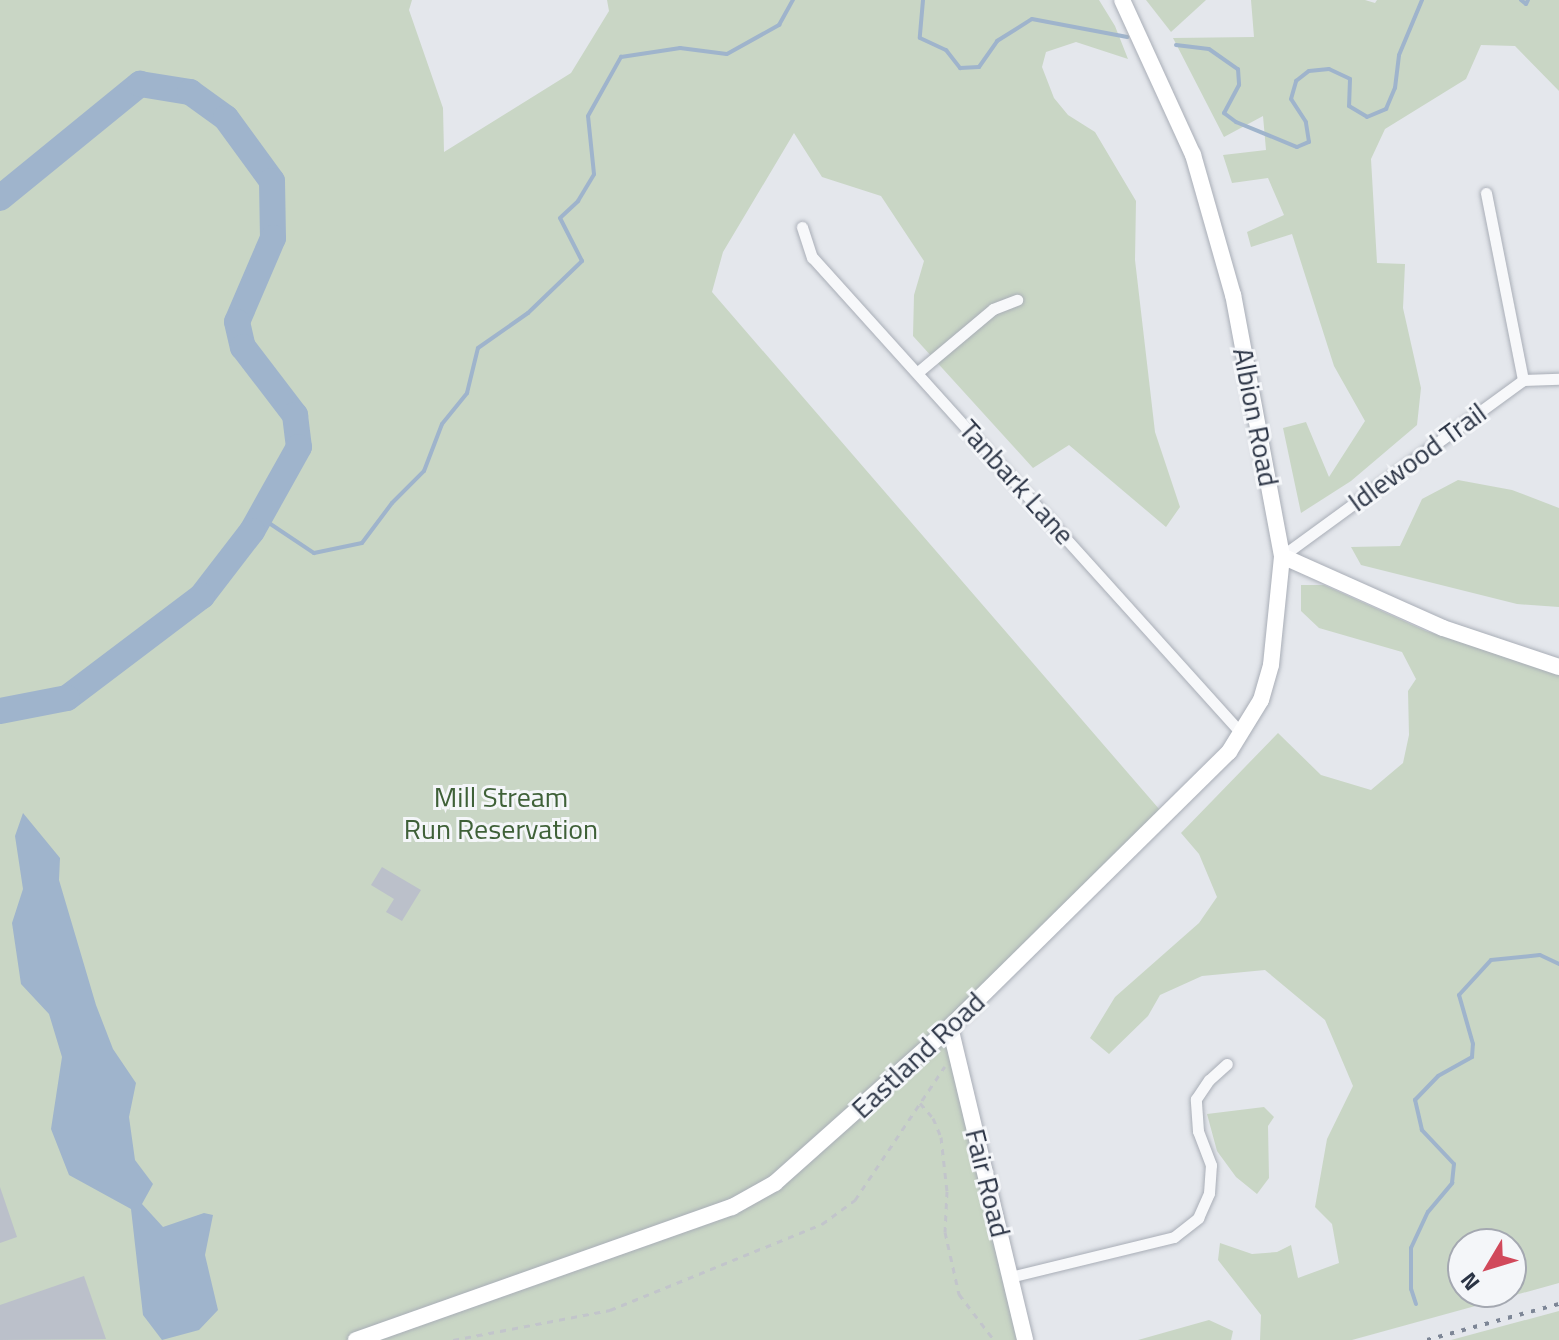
<!DOCTYPE html>
<style>
body{margin:0}
#map{position:relative;width:1559px;height:1340px;overflow:hidden;background:#e4e7ec;font-family:"Titillium Web",sans-serif}
div>[style]{position:absolute}
.green>*{inset:0;background:#c9d6c5}
.water>*{inset:0;background:#9fb4cc}
.stream>*{height:4px;margin:-2px;padding:0 2px;transform-origin:2px;border-radius:2px;background:#9fb4cc}
.river>*{height:26px;margin:-13px;padding:0 13px;transform-origin:13px;border-radius:13px;background:#9fb4cc}
.building>*{inset:0;background:#bbc0ca}
.path>*{height:3px;margin-top:-1.5px;transform-origin:0;background:repeating-linear-gradient(90deg,#c2c5cb 0 6px,transparent 0 12px)}
.roads{filter:drop-shadow(0 0 2px #a9aeb7) drop-shadow(0 0 2px #a9aeb7)}
.street>*{height:11px;margin:-5.5px;padding:0 5.5px;transform-origin:5.5px;border-radius:5.5px;background:#f7f8fa}
.secondary>*{height:16px;margin:-8px;padding:0 8px;transform-origin:8px;border-radius:8px;background:#fff}
.rail>*{height:4px;margin-top:-2px;transform-origin:0;background:repeating-linear-gradient(90deg,#7d8696 0 4px,transparent 0 12px)}
span{translate:-50% -50%;white-space:nowrap;text-align:center;line-height:1.15;-webkit-text-stroke:6px #f4f6f9;paint-order:stroke}
.street-label{font-size:28px;color:#2b3445}
.park-label{font-size:28px;color:#3f6138}
.north{position:absolute;left:1447px;top:1228px;width:80px;height:80px;box-sizing:border-box;background:#f4f6f9;border:2px solid #a4a8b1;border-radius:50%;rotate:232deg;font-size:22px;font-weight:700;line-height:32px;text-align:center;color:#2b3445}
.north::after{content:'';display:block;margin:auto;width:28px;height:36px;background:#d1495b;clip-path:polygon(50% 0,100% 100%,50% 72%,0 100%)}
</style>
<div id="map">
<div class="green">
<i style="clip-path:polygon(0 0,412px 0,409px 10px,443px 108px,444px 152px,571px 73px,609px 11px,607px 0,1099px 0,1115px 26px,1128px 59px,1076px 42px,1046px 52px,1042px 67px,1054px 98px,1068px 115px,1095px 132px,1136px 201px,1135px 260px,1155px 432px,1180px 507px,1166px 527px,1069px 445px,1033px 468px,913px 336px,914px 295px,924px 261px,881px 196px,822px 177px,794px 133px,723px 252px,712px 292px,1166px 817px,953px 1023px,1026px 1340px,0 1340px)"></i>
<i style="clip-path:polygon(1146px 0,1206px 0,1171px 32px)"></i>
<i style="clip-path:polygon(1251px 0,1365px 0,1375px 3px,1377px 0,1559px 0,1559px 91px,1515px 46px,1481px 45px,1466px 79px,1385px 129px,1371px 159px,1377px 263px,1405px 264px,1403px 308px,1421px 388px,1417px 425px,1351px 481px,1301px 513px,1283px 428px,1306px 422px,1329px 477px,1365px 421px,1334px 366px,1292px 234px,1251px 247px,1247px 232px,1284px 215px,1268px 178px,1232px 183px,1223px 155px,1266px 150px,1263px 116px,1224px 137px,1173px 38px,1254px 37px)"></i>
<i style="clip-path:polygon(1458px 480px,1512px 490px,1559px 508px,1559px 607px,1517px 604px,1361px 565px,1351px 547px,1400px 546px,1422px 499px)"></i>
<i style="clip-path:polygon(evenodd,1301px 585px,1324px 585px,1426px 631px,1559px 674px,1559px 1283px,1352px 1340px,1260px 1340px,1261px 1315px,1218px 1260px,1220px 1243px,1252px 1254px,1277px 1252px,1291px 1245px,1298px 1278px,1339px 1263px,1332px 1224px,1315px 1207px,1327px 1139px,1353px 1086px,1325px 1020px,1265px 970px,1202px 976px,1160px 995px,1148px 1016px,1109px 1054px,1090px 1038px,1115px 997px,1199px 923px,1217px 897px,1199px 854px,1181px 833px,1278px 733px,1321px 775px,1371px 790px,1403px 763px,1409px 735px,1408px 691px,1416px 679px,1402px 652px,1319px 628px,1301px 611px,1301px 585px,1463px 1244px,1511px 1244px,1511px 1292px,1463px 1292px,1463px 1244px)"></i>
<i style="clip-path:polygon(1264px 1107px,1274px 1117px,1268px 1126px,1269px 1178px,1257px 1194px,1236px 1177px,1217px 1151px,1207px 1114px)"></i>
<i style="clip-path:polygon(1559px 1311px,1559px 1340px,1451px 1340px)"></i>
<i style="clip-path:polygon(1209px 1320px,1233px 1331px,1231px 1340px,1138px 1340px)"></i>
</div>
<div class="water">
<i style="clip-path:polygon(23px 813px,60px 858px,59px 880px,96px 1005px,113px 1049px,136px 1083px,129px 1117px,135px 1160px,153px 1184px,142px 1204px,163px 1227px,204px 1213px,213px 1215px,205px 1255px,218px 1310px,199px 1330px,162px 1340px,143px 1315px,131px 1209px,69px 1175px,51px 1129px,62px 1057px,49px 1014px,21px 984px,12px 923px,23px 889px,15px 836px)"></i>
</div>
<div class="stream">
<i style="left:923px;top:0;width:38px;rotate:95deg"></i>
<i style="left:920px;top:38px;width:29px;rotate:25deg"></i>
<i style="left:946px;top:50px;width:23px;rotate:52deg"></i>
<i style="left:960px;top:68px;width:19px;rotate:-3deg"></i>
<i style="left:979px;top:67px;width:32px;rotate:-55deg"></i>
<i style="left:997px;top:41px;width:41px;rotate:-32.2deg"></i>
<i style="left:1032px;top:19px;width:97px;rotate:10.7deg"></i>
<i style="left:1521px;top:0;width:6px;rotate:39deg"></i>
<i style="left:1526px;top:4px;width:4px;rotate:-63deg"></i>
<i style="left:1176px;top:45px;width:33px;rotate:7deg"></i>
<i style="left:1209px;top:49px;width:35px;rotate:35deg"></i>
<i style="left:1238px;top:69px;width:16px;rotate:86deg"></i>
<i style="left:1239px;top:85px;width:32px;rotate:118deg"></i>
<i style="left:1224px;top:113px;width:15px;rotate:37deg"></i>
<i style="left:1236px;top:122px;width:66px;rotate:22.3deg"></i>
<i style="left:1297px;top:147px;width:13px;rotate:-23deg"></i>
<i style="left:1309px;top:142px;width:20px;rotate:-99deg"></i>
<i style="left:1306px;top:122px;width:27px;rotate:-123deg"></i>
<i style="left:1291px;top:99px;width:19px;rotate:-74deg"></i>
<i style="left:1296px;top:81px;width:16px;rotate:-38deg"></i>
<i style="left:1309px;top:71px;width:20px;rotate:-6deg"></i>
<i style="left:1329px;top:69px;width:23px;rotate:25deg"></i>
<i style="left:1350px;top:79px;width:27px;rotate:92deg"></i>
<i style="left:1349px;top:106px;width:21px;rotate:31deg"></i>
<i style="left:1367px;top:117px;width:21px;rotate:-23deg"></i>
<i style="left:1386px;top:109px;width:23px;rotate:-67deg"></i>
<i style="left:1395px;top:88px;width:33px;rotate:-83deg"></i>
<i style="left:1399px;top:55px;width:60px;rotate:-67.3deg"></i>
<i style="left:260px;top:517px;width:65px;rotate:33.7deg"></i>
<i style="left:314px;top:553px;width:49px;rotate:-11.8deg"></i>
<i style="left:362px;top:543px;width:50px;rotate:-53.1deg"></i>
<i style="left:392px;top:503px;width:45px;rotate:-45deg"></i>
<i style="left:424px;top:471px;width:50px;rotate:-69deg"></i>
<i style="left:442px;top:424px;width:40px;rotate:-51deg"></i>
<i style="left:467px;top:393px;width:46px;rotate:-76.3deg"></i>
<i style="left:478px;top:348px;width:61px;rotate:-35deg"></i>
<i style="left:528px;top:313px;width:75px;rotate:-43.9deg"></i>
<i style="left:582px;top:261px;width:48px;rotate:-117.1deg"></i>
<i style="left:560px;top:218px;width:25px;rotate:-43deg"></i>
<i style="left:578px;top:201px;width:31px;rotate:-59deg"></i>
<i style="left:594px;top:174px;width:58px;rotate:-95.9deg"></i>
<i style="left:588px;top:116px;width:68px;rotate:-60.8deg"></i>
<i style="left:621px;top:57px;width:60px;rotate:-8.7deg"></i>
<i style="left:680px;top:48px;width:47px;rotate:7.3deg"></i>
<i style="left:727px;top:54px;width:60px;rotate:-29.1deg"></i>
<i style="left:779px;top:25px;width:29px;rotate:-61deg"></i>
<i style="left:1416px;top:1304px;width:16px;rotate:-108deg"></i>
<i style="left:1411px;top:1289px;width:41px;rotate:-90deg"></i>
<i style="left:1411px;top:1248px;width:40px;rotate:-65deg"></i>
<i style="left:1428px;top:1212px;width:38px;rotate:-50deg"></i>
<i style="left:1452px;top:1183px;width:19px;rotate:-84deg"></i>
<i style="left:1454px;top:1164px;width:47px;rotate:-133.3deg"></i>
<i style="left:1422px;top:1130px;width:31px;rotate:-103deg"></i>
<i style="left:1415px;top:1100px;width:33px;rotate:-46deg"></i>
<i style="left:1438px;top:1076px;width:39px;rotate:-29deg"></i>
<i style="left:1472px;top:1057px;width:13px;rotate:-86deg"></i>
<i style="left:1473px;top:1044px;width:51px;rotate:-105.9deg"></i>
<i style="left:1459px;top:995px;width:47px;rotate:-47.6deg"></i>
<i style="left:1491px;top:960px;width:49px;rotate:-5.8deg"></i>
<i style="left:1540px;top:955px;width:21px;rotate:25deg"></i>
</div>
<div class="river">
<i style="left:0;top:198px;width:181px;rotate:-39.2deg"></i>
<i style="left:140px;top:84px;width:51px;rotate:9.1deg"></i>
<i style="left:190px;top:92px;width:44px;rotate:35.8deg"></i>
<i style="left:226px;top:118px;width:78px;rotate:53.9deg"></i>
<i style="left:272px;top:181px;width:57px;rotate:89deg"></i>
<i style="left:273px;top:238px;width:91px;rotate:113.2deg"></i>
<i style="left:237px;top:322px;width:26px;rotate:77deg"></i>
<i style="left:243px;top:347px;width:86px;rotate:52.6deg"></i>
<i style="left:295px;top:415px;width:32px;rotate:83deg"></i>
<i style="left:299px;top:447px;width:96px;rotate:119.2deg"></i>
<i style="left:252px;top:531px;width:82px;rotate:127.6deg"></i>
<i style="left:202px;top:596px;width:169px;rotate:142.9deg"></i>
<i style="left:67px;top:698px;width:68px;rotate:169deg"></i>
</div>
<div class="building">
<i style="clip-path:polygon(382px 867px,421px 890px,402px 921px,386px 912px,394px 899px,371px 885px)"></i>
<i style="clip-path:polygon(0 1187px,17px 1237px,0 1243px)"></i>
<i style="clip-path:polygon(84px 1276px,106px 1339px,0 1340px,0 1305px)"></i>
</div>
<div class="path">
<i style="left:920px;top:1103px;width:20px;rotate:49deg"></i>
<i style="left:933px;top:1118px;width:21px;rotate:67deg"></i>
<i style="left:941px;top:1137px;width:54px;rotate:83.7deg"></i>
<i style="left:947px;top:1191px;width:41px;rotate:92.8deg"></i>
<i style="left:945px;top:1232px;width:64px;rotate:77.3deg"></i>
<i style="left:959px;top:1294px;width:58px;rotate:52.7deg"></i>
<i style="left:453px;top:1340px;width:160px;rotate:-10.8deg"></i>
<i style="left:610px;top:1310px;width:229px;rotate:-22.1deg"></i>
<i style="left:822px;top:1224px;width:41px;rotate:-36deg"></i>
<i style="left:855px;top:1200px;width:161px;rotate:-56.1deg"></i>
</div>
<div class="roads">
<div class="street">
<i style="left:1486px;top:193px;width:191px;rotate:78.8deg"></i>
<i style="left:802px;top:227px;width:32px;rotate:72deg"></i>
<i style="left:812px;top:257px;width:641px;rotate:47.97deg"></i>
<i style="left:918px;top:372px;width:98px;rotate:-40deg"></i>
<i style="left:993px;top:309px;width:26px;rotate:-21deg"></i>
<i style="left:1282px;top:556px;width:298px;rotate:-36.1deg"></i>
<i style="left:1523px;top:380px;width:36px;rotate:-2deg"></i>
<i style="left:1010px;top:1277px;width:169px;rotate:-13.7deg"></i>
<i style="left:1174px;top:1237px;width:31px;rotate:-38deg"></i>
<i style="left:1198px;top:1218px;width:27px;rotate:-66deg"></i>
<i style="left:1209px;top:1193px;width:28px;rotate:-86deg"></i>
<i style="left:1211px;top:1165px;width:36px;rotate:-111deg"></i>
<i style="left:1198px;top:1131px;width:32px;rotate:-94deg"></i>
<i style="left:1196px;top:1099px;width:23px;rotate:-56deg"></i>
<i style="left:1209px;top:1080px;width:24px;rotate:-42deg"></i>
</div>
<div class="secondary">
<i style="left:1282px;top:556px;width:176px;rotate:24.1deg"></i>
<i style="left:1443px;top:628px;width:122px;rotate:18.6deg"></i>
<i style="left:950px;top:1027px;width:322px;rotate:76.5deg"></i>
<i style="left:356px;top:1340px;width:399px;rotate:-19.5deg"></i>
<i style="left:732px;top:1207px;width:49px;rotate:-29.2deg"></i>
<i style="left:775px;top:1183px;width:234px;rotate:-41.7deg"></i>
<i style="left:950px;top:1027px;width:392px;rotate:-44.6deg"></i>
<i style="left:1229px;top:752px;width:61px;rotate:-58.4deg"></i>
<i style="left:1261px;top:700px;width:36px;rotate:-74deg"></i>
<i style="left:1271px;top:665px;width:110px;rotate:-84.2deg"></i>
<i style="left:1282px;top:556px;width:266px;rotate:-100.6deg"></i>
<i style="left:1233px;top:295px;width:146px;rotate:-105.9deg"></i>
<i style="left:1193px;top:155px;width:170px;rotate:-114.6deg"></i>
</div>
</div>
<div class="rail">
<i style="left:1427px;top:1340px;width:137px;rotate:-15.3deg"></i>
</div>
<div class="street-label">
<span style="left:1256px;top:417px;rotate:79deg">Albion Road</span>
<span style="left:1417px;top:457px;rotate:-36deg">Idlewood Trail</span>
<span style="left:1017px;top:482px;rotate:48deg">Tanbark Lane</span>
<span style="left:918px;top:1055px;rotate:-43deg">Eastland Road</span>
<span style="left:988px;top:1183px;rotate:76deg">Fair Road</span>
</div>
<div class="park-label">
<span style="left:501px;top:813px">Mill Stream<br>Run Reservation</span>
</div>
<div class="north">N</div>
</div>
